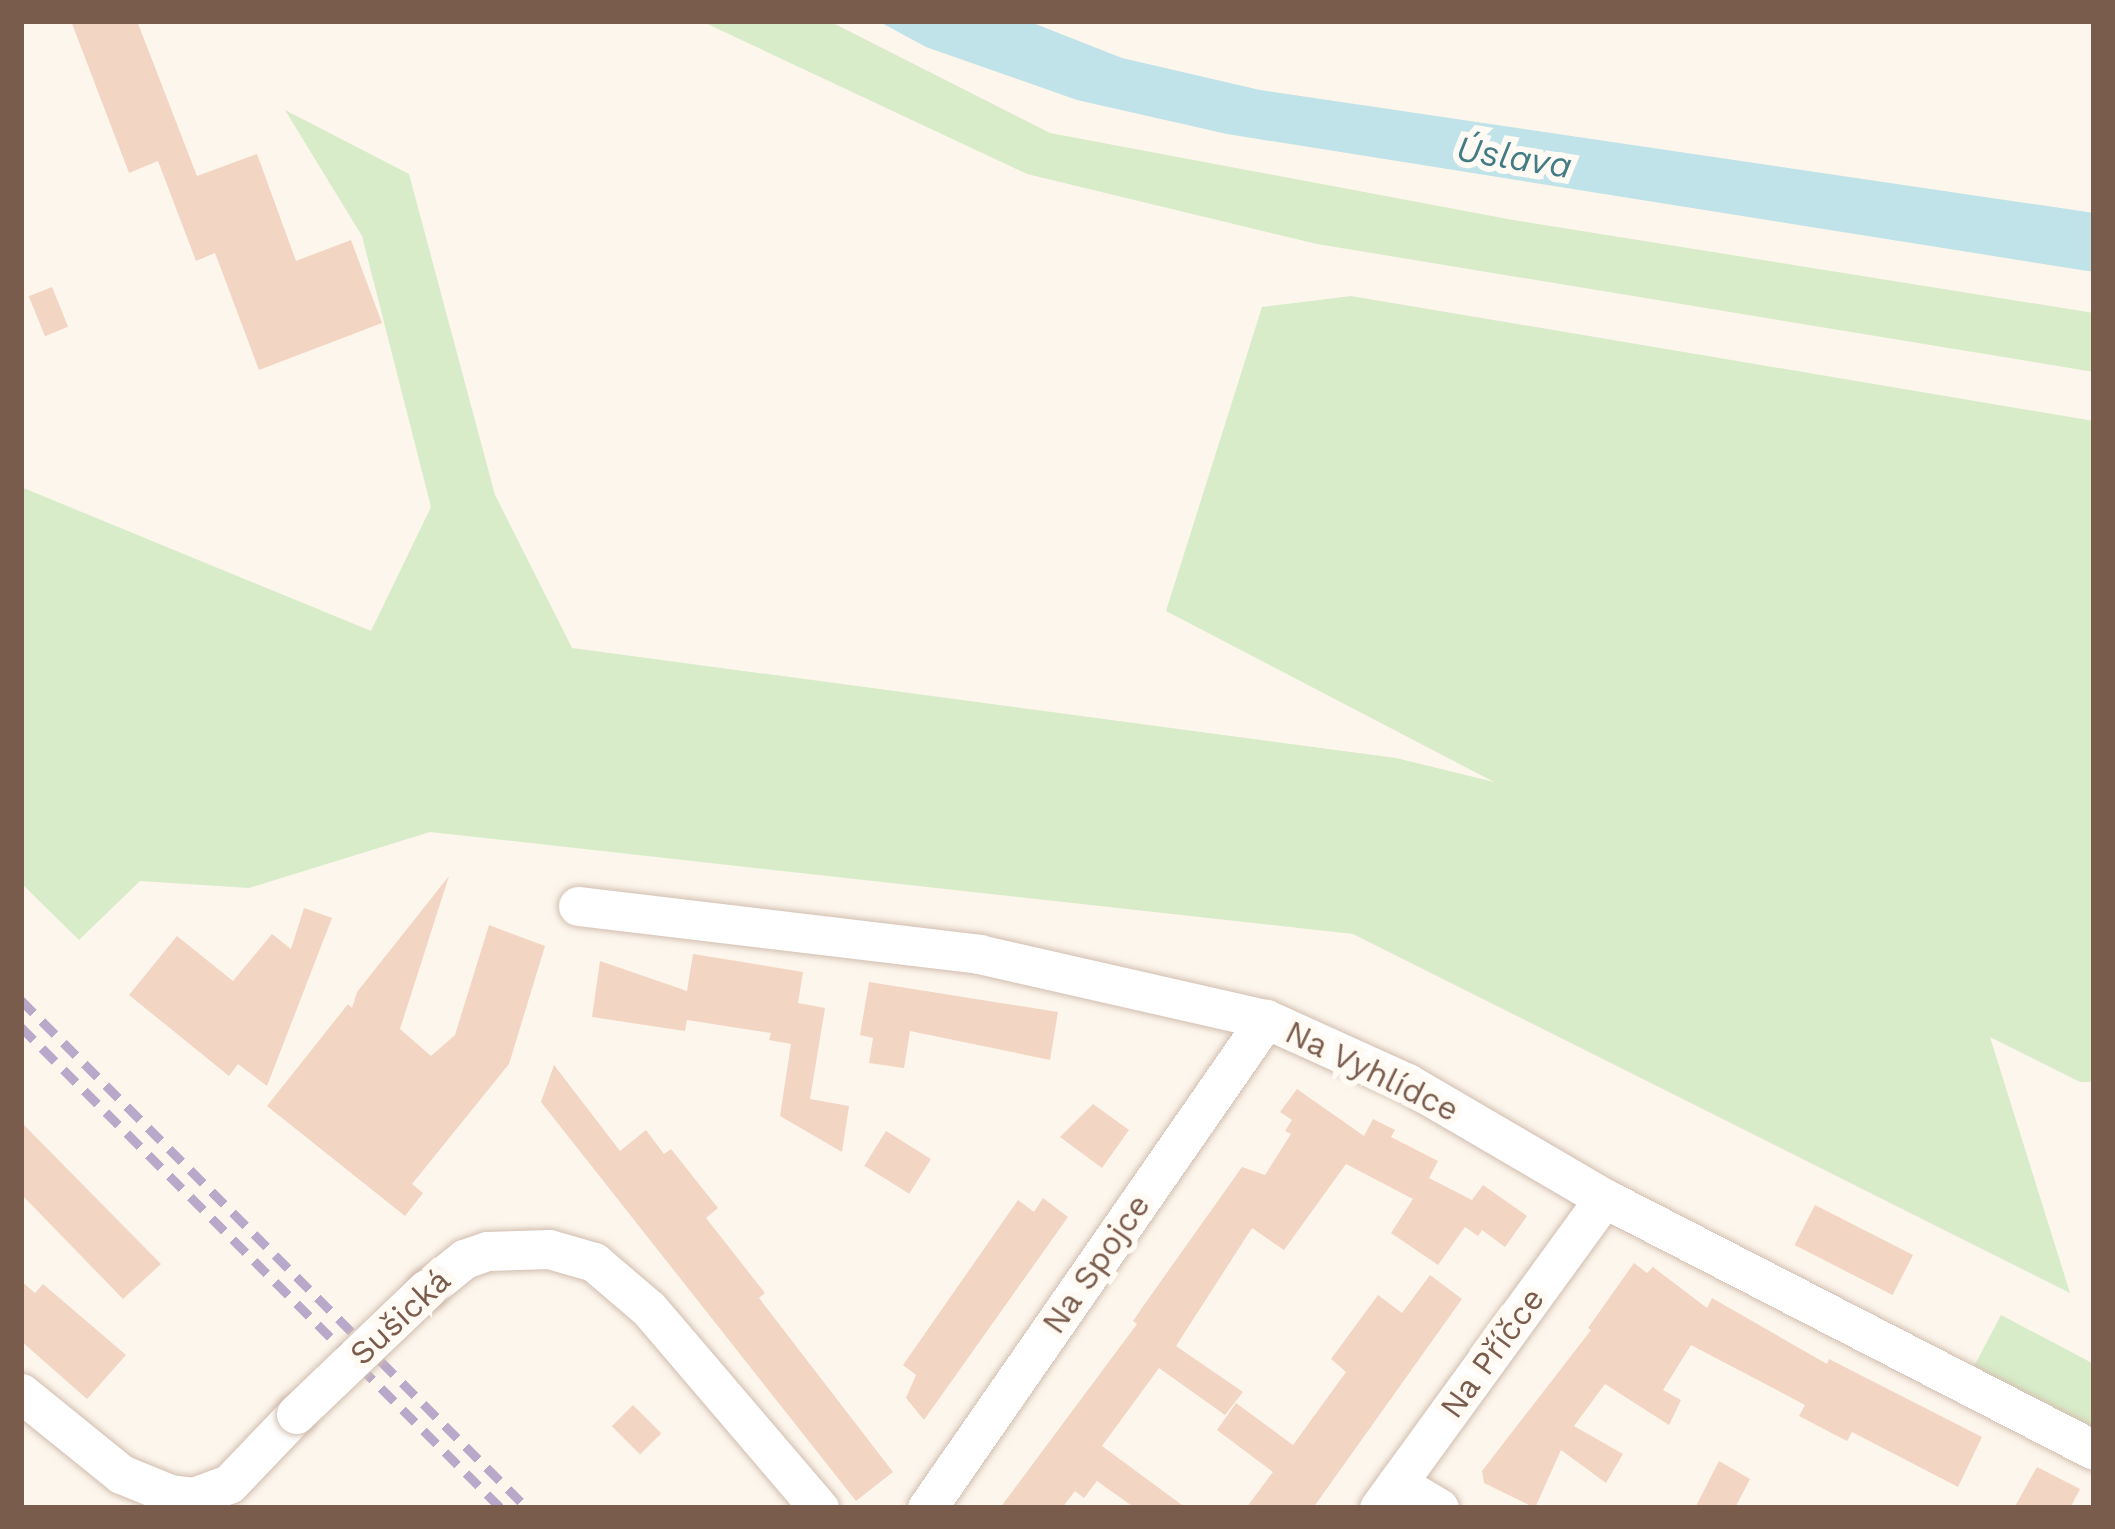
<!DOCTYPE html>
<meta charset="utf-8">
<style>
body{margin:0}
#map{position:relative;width:2115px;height:1529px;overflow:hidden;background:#fdf6ec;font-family:"Work Sans",sans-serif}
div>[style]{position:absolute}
.green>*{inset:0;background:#d8ecc9}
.water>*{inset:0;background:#bfe3e8}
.building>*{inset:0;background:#f3d5c3;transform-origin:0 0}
.roads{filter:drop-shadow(0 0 3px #d1beb0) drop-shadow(0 0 3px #d1beb0)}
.minor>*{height:39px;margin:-19.5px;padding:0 19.5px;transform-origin:19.5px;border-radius:19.5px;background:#fff}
.rail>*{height:9px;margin-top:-4.5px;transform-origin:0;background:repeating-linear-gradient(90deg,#b9a8c9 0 18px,transparent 0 30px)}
.bridges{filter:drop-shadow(0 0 3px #d1beb0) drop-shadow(0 0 3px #d1beb0)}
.minor-bridge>*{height:39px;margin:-19.5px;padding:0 19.5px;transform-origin:19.5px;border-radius:19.5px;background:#fff}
span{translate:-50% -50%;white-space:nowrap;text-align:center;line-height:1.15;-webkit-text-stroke:12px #fffaf3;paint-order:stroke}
.street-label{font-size:33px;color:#7a5c4d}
.water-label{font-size:36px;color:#437c86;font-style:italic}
.frame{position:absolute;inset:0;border:24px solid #7a5c4d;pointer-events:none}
</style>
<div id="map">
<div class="green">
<i style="clip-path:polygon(701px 21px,829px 21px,1050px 133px,1513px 220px,2094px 313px,2094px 372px,1317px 244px,1027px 174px)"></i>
<i style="clip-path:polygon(285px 110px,409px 174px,495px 495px,572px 648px,1396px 758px,1494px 782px,1166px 611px,1262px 307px,1351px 296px,2094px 421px,2094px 1082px,2080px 1082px,1990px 1037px,2070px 1293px,1353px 934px,430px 832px,249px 888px,140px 881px,79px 940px,21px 883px,21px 487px,371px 631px,431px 507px,362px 236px)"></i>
<i style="clip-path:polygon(2001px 1315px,2094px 1364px,2094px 1434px,1972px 1370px)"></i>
</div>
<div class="water">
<i style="clip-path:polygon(878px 21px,1028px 21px,1122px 58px,1260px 90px,2094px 213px,2094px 272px,1227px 134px,1077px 100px,926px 47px)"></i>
</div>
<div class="building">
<i style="clip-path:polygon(71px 21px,137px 21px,197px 176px,257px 154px,296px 261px,351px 240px,382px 323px,259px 370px,215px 253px,196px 261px,158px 161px,129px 173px)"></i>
<i style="left:52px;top:287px;width:43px;height:25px;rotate:68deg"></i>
<i style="clip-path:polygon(449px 876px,400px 1029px,431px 1056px,455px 1035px,489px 925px,545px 946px,509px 1064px,412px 1184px,423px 1193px,405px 1216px,267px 1106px,348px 1004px,352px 1008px,357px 992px)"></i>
<i style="clip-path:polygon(304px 908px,332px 918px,267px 1086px,238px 1064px,229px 1076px,129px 995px,177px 936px,233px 981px,272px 934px,291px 949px)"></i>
<i style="clip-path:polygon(693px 954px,803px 972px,798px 1003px,825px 1008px,810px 1099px,849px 1106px,842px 1152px,780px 1116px,791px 1044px,769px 1040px,771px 1033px,687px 1020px,685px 1031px,592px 1017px,600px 961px,687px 991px)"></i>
<i style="clip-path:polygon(869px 982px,1058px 1012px,1050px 1060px,910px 1031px,904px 1068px,869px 1063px,873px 1038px,860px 1035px)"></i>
<i style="clip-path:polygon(554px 1065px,620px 1151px,646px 1130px,664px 1154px,671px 1149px,718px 1208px,706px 1218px,765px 1293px,759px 1298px,893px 1472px,856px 1501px,541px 1102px)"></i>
<i style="clip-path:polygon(1297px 1089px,1364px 1136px,1373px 1119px,1395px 1130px,1391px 1137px,1438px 1161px,1429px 1178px,1472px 1200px,1483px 1185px,1527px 1216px,1505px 1247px,1482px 1230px,1478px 1236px,1465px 1227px,1438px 1265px,1391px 1233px,1413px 1199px,1346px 1164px,1284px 1250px,1252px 1228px,1176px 1346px,1243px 1392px,1225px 1415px,1159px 1368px,1102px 1446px,1186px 1508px,1135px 1508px,1097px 1481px,1084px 1498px,1075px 1491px,1062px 1508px,1000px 1508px,1137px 1324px,1133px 1321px,1144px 1305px,1242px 1167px,1265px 1175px,1291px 1134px,1285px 1131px,1292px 1120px,1280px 1112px)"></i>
<i style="clip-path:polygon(1093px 1104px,1129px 1130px,1102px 1168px,1060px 1137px)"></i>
<i style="clip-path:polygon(21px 1122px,161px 1264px,123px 1299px,21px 1194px)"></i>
<i style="left:886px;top:1131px;width:53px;height:41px;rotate:32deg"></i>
<i style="clip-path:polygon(1043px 1198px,1068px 1217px,924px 1420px,906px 1398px,916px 1375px,903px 1365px,1018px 1200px,1034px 1212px)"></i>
<i style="left:1815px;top:1205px;width:110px;height:45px;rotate:27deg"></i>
<i style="clip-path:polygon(1634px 1263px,1647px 1273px,1653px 1267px,1707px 1308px,1712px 1298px,1827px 1364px,1829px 1359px,1982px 1437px,1958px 1487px,1852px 1432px,1847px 1441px,1799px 1416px,1805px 1405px,1691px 1345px,1663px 1390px,1681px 1400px,1669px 1425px,1605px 1384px,1574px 1426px,1623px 1454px,1606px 1483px,1561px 1450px,1535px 1508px,1484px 1483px,1482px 1471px,1591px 1330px,1588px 1328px)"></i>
<i style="clip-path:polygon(1430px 1275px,1462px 1299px,1313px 1508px,1246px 1508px,1273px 1472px,1217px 1430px,1236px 1403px,1293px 1445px,1346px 1372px,1331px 1359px,1378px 1295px,1402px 1313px)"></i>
<i style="clip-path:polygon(21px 1281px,35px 1293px,43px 1284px,126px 1355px,87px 1399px,21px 1341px)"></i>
<i style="left:633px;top:1405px;width:40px;height:30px;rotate:45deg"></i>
<i style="clip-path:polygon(1719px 1461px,1750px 1479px,1735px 1508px,1695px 1508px)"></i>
<i style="clip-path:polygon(2037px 1467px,2080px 1489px,2070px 1508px,2014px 1508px)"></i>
</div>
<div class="roads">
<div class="minor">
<i style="left:578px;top:906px;width:404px;rotate:6.8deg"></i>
<i style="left:979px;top:954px;width:294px;rotate:12.8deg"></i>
<i style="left:1266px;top:1019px;width:155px;rotate:24.4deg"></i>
<i style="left:1407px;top:1083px;width:228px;rotate:30.3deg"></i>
<i style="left:1604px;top:1198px;width:551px;rotate:27.22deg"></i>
<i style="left:427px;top:1289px;width:48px;rotate:-39deg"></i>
<i style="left:464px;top:1259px;width:24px;rotate:-19deg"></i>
<i style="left:487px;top:1251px;width:62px;rotate:-1.8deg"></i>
<i style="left:549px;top:1249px;width:47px;rotate:16.1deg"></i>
<i style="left:594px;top:1262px;width:72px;rotate:40.5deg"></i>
<i style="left:649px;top:1309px;width:262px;rotate:49.5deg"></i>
<i style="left:21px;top:1393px;width:129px;rotate:39deg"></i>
<i style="left:121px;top:1474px;width:53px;rotate:22.2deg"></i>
<i style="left:170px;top:1494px;width:23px;rotate:7deg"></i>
<i style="left:193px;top:1497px;width:38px;rotate:-20deg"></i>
<i style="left:229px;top:1484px;width:97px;rotate:-46.3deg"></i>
<i style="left:1397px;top:1483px;width:49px;rotate:30.8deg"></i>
<i style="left:927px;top:1508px;width:595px;rotate:-55.27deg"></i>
<i style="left:1379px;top:1508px;width:383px;rotate:-54deg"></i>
</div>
</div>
<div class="rail">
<i style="left:21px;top:1000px;width:717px;rotate:45.11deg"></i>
<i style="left:21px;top:1027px;width:680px;rotate:45.06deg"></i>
</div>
<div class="bridges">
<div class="minor-bridge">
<i style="left:296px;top:1414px;width:181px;rotate:-43.7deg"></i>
</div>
</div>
<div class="street-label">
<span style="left:1372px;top:1071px;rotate:26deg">Na Vyhlídce</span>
<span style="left:1096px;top:1264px;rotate:-55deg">Na Spojce</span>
<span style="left:400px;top:1317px;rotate:-43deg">Sušická</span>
<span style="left:1492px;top:1353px;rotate:-54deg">Na Příčce</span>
</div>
<div class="water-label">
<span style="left:1514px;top:158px;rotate:9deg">Úslava</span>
</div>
<div class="frame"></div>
</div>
